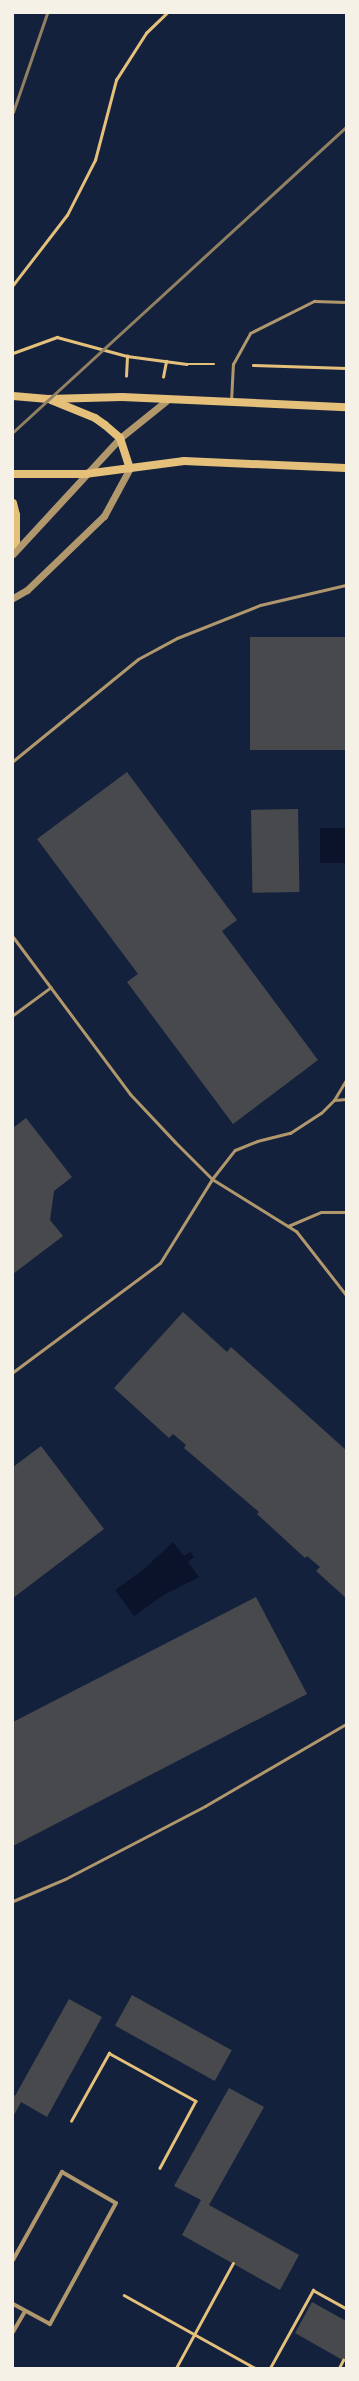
<!DOCTYPE html>
<style>
body{margin:0}
#map{position:relative;width:359px;height:2381px;overflow:hidden;background:#14213d;font-family:"PT Sans Narrow",sans-serif}
div>[style]{position:absolute}
.water>*{inset:0;background:#0b132b;transform-origin:0 0}
.building>*{inset:0;background:#48494c;transform-origin:0 0}
.path>*{height:2.5px;margin:-1.25px;padding:0 1.25px;transform-origin:1.25px;border-radius:1.25px;background:#e5c07b}
.service>*{height:3px;margin:-1.5px;padding:0 1.5px;transform-origin:1.5px;border-radius:1.5px;background:#b1986c}
.minor>*{height:4px;margin:-2px;padding:0 2px;transform-origin:2px;border-radius:2px;background:#b1986c}
.tertiary>*{height:7px;margin:-3.5px;padding:0 3.5px;transform-origin:3.5px;border-radius:3.5px;background:#b1986c}
.secondary>*{height:8px;margin:-4px;padding:0 4px;transform-origin:4px;border-radius:4px;background:#e5c07b}
.rail>*{height:3px;margin:-1.5px;padding:0 1.5px;transform-origin:1.5px;border-radius:1.5px;background:#918062}
span{translate:-50% -50%;white-space:nowrap;text-align:center;line-height:1.15;-webkit-text-stroke:4px #f6f1e7;paint-order:stroke}
.frame{position:absolute;inset:0;border:14px solid #f6f1e7;pointer-events:none}
</style>
<div id="map">
<div class="water">
<i style="left:346px;top:828px;width:35px;height:26px;rotate:90deg"></i>
<i style="clip-path:polygon(173px 1542px,184px 1556px,190px 1552px,194px 1557px,188px 1562px,199px 1577px,162px 1596px,134px 1616px,115px 1590px,144px 1569px)"></i>
</div>
<div class="building">
<i style="left:346px;top:637px;width:113px;height:96px;rotate:90deg"></i>
<i style="clip-path:polygon(127px 772px,237px 920px,222px 931px,318px 1060px,233px 1124px,127px 982px,138px 974px,37px 839px)"></i>
<i style="left:298px;top:809px;width:83px;height:47px;rotate:89deg"></i>
<i style="clip-path:polygon(26px 1118px,72px 1177px,54px 1191px,50px 1220px,63px 1236px,13px 1274px,13px 1128px)"></i>
<i style="clip-path:polygon(183px 1312px,227px 1352px,231px 1347px,346px 1450px,346px 1598px,316px 1571px,320px 1567px,307px 1556px,305px 1558px,257px 1514px,259px 1512px,184px 1448px,186px 1445px,173px 1434px,169px 1438px,114px 1388px)"></i>
<i style="clip-path:polygon(41px 1446px,104px 1529px,13px 1598px,13px 1467px)"></i>
<i style="clip-path:polygon(256px 1597px,307px 1694px,13px 1846px,13px 1722px)"></i>
<i style="left:132px;top:1995px;width:114px;height:35px;rotate:29deg"></i>
<i style="clip-path:polygon(69px 1999px,102px 2017px,47px 2117px,21px 2102px,13px 2117px,13px 2094px,15px 2096px)"></i>
<i style="clip-path:polygon(229px 2088px,264px 2107px,209px 2205px,299px 2255px,280px 2290px,182px 2235px,201px 2200px,174px 2186px)"></i>
<i style="clip-path:polygon(312px 2302px,346px 2321px,346px 2362px,295px 2333px)"></i>
</div>
<div class="path">
<i style="left:13px;top:285px;width:88px;rotate:-52.4deg"></i>
<i style="left:67px;top:215px;width:62px;rotate:-63deg"></i>
<i style="left:95px;top:160px;width:83px;rotate:-75.3deg"></i>
<i style="left:116px;top:80px;width:56px;rotate:-57.4deg"></i>
<i style="left:146px;top:33px;width:29px;rotate:-44deg"></i>
<i style="left:13px;top:353px;width:47px;rotate:-20deg"></i>
<i style="left:57px;top:337px;width:73px;rotate:15.2deg"></i>
<i style="left:127px;top:356px;width:60px;rotate:7.7deg"></i>
<i style="left:186px;top:364px;width:28px"></i>
<i style="left:253px;top:365px;width:93px;rotate:1.8deg"></i>
<i style="left:126px;top:376px;width:20px;rotate:-87deg"></i>
<i style="left:163px;top:377px;width:16px;rotate:-79deg"></i>
<i style="left:71px;top:2121px;width:78px;rotate:-60.8deg"></i>
<i style="left:109px;top:2053px;width:99px;rotate:28.9deg"></i>
<i style="left:196px;top:2101px;width:76px;rotate:118.2deg"></i>
<i style="left:124px;top:2295px;width:150px;rotate:29.1deg"></i>
<i style="left:176px;top:2368px;width:119px;rotate:-61.5deg"></i>
<i style="left:270px;top:2368px;width:89px;rotate:-61.1deg"></i>
<i style="left:313px;top:2290px;width:38px;rotate:29deg"></i>
<i style="left:339px;top:2368px;width:9px;rotate:-63deg"></i>
</div>
<div class="service">
<i style="left:231px;top:401px;width:37px;rotate:-87deg"></i>
<i style="left:233px;top:364px;width:35px;rotate:-61deg"></i>
<i style="left:250px;top:333px;width:72px;rotate:-26.6deg"></i>
<i style="left:314px;top:301px;width:32px;rotate:2deg"></i>
<i style="left:13px;top:761px;width:161px;rotate:-39.2deg"></i>
<i style="left:138px;top:659px;width:44px;rotate:-28.3deg"></i>
<i style="left:177px;top:638px;width:89px;rotate:-21.7deg"></i>
<i style="left:260px;top:605px;width:88px;rotate:-13.1deg"></i>
<i style="left:13px;top:937px;width:196px;rotate:53.3deg"></i>
<i style="left:130px;top:1094px;width:66px;rotate:46.8deg"></i>
<i style="left:175px;top:1142px;width:52px;rotate:45deg"></i>
<i style="left:212px;top:1179px;width:99px;rotate:31.8deg"></i>
<i style="left:296px;top:1231px;width:81px;rotate:52deg"></i>
<i style="left:13px;top:1015px;width:47px;rotate:-36.4deg"></i>
<i style="left:334px;top:1100px;width:23px;rotate:-59deg"></i>
<i style="left:288px;top:1226px;width:36px;rotate:-23deg"></i>
<i style="left:321px;top:1212px;width:25px"></i>
<i style="left:13px;top:1372px;width:183px;rotate:-36.6deg"></i>
<i style="left:160px;top:1263px;width:99px;rotate:-58.2deg"></i>
<i style="left:212px;top:1179px;width:37px;rotate:-52deg"></i>
<i style="left:235px;top:1150px;width:24px;rotate:-22deg"></i>
<i style="left:257px;top:1141px;width:34px;rotate:-14deg"></i>
<i style="left:290px;top:1133px;width:37px;rotate:-33deg"></i>
<i style="left:321px;top:1113px;width:18px;rotate:-45deg"></i>
<i style="left:334px;top:1100px;width:12px;rotate:-5deg"></i>
<i style="left:13px;top:1901px;width:56px;rotate:-22.9deg"></i>
<i style="left:65px;top:1879px;width:158px;rotate:-27.5deg"></i>
<i style="left:205px;top:1806px;width:163px;rotate:-30.2deg"></i>
</div>
<div class="minor">
<i style="left:13px;top:2260px;width:101px;rotate:-60.9deg"></i>
<i style="left:62px;top:2172px;width:62px;rotate:29.9deg"></i>
<i style="left:116px;top:2203px;width:138px;rotate:118.6deg"></i>
<i style="left:50px;top:2324px;width:42px;rotate:-151.6deg"></i>
<i style="left:13px;top:2332px;width:24px;rotate:-60deg"></i>
</div>
<div class="tertiary">
<i style="left:13px;top:554px;width:158px;rotate:-47.3deg"></i>
<i style="left:120px;top:438px;width:59px;rotate:-38.8deg"></i>
<i style="left:13px;top:598px;width:16px;rotate:-30deg"></i>
<i style="left:27px;top:590px;width:107px;rotate:-43.9deg"></i>
<i style="left:104px;top:516px;width:55px;rotate:-61.6deg"></i>
</div>
<div class="secondary">
<i style="left:13px;top:396px;width:35px;rotate:5deg"></i>
<i style="left:48px;top:399px;width:74px;rotate:-1.5deg"></i>
<i style="left:122px;top:397px;width:224px;rotate:2.6deg"></i>
<i style="left:51px;top:400px;width:48px;rotate:22.2deg"></i>
<i style="left:95px;top:418px;width:12px;rotate:35deg"></i>
<i style="left:105px;top:425px;width:20px;rotate:41deg"></i>
<i style="left:120px;top:438px;width:32px;rotate:72deg"></i>
<i style="left:13px;top:474px;width:72px"></i>
<i style="left:85px;top:474px;width:100px;rotate:-7.5deg"></i>
<i style="left:184px;top:461px;width:162px;rotate:2.5deg"></i>
<i style="left:13px;top:503px;width:12px;rotate:76deg"></i>
<i style="left:16px;top:515px;width:26px;rotate:90deg"></i>
<i style="left:16px;top:541px;width:5px;rotate:127deg"></i>
</div>
<div class="rail">
<i style="left:13px;top:112px;width:105px;rotate:-71deg"></i>
<i style="left:13px;top:432px;width:452px;rotate:-42.5deg"></i>
</div>
<div class="frame"></div>
</div>
